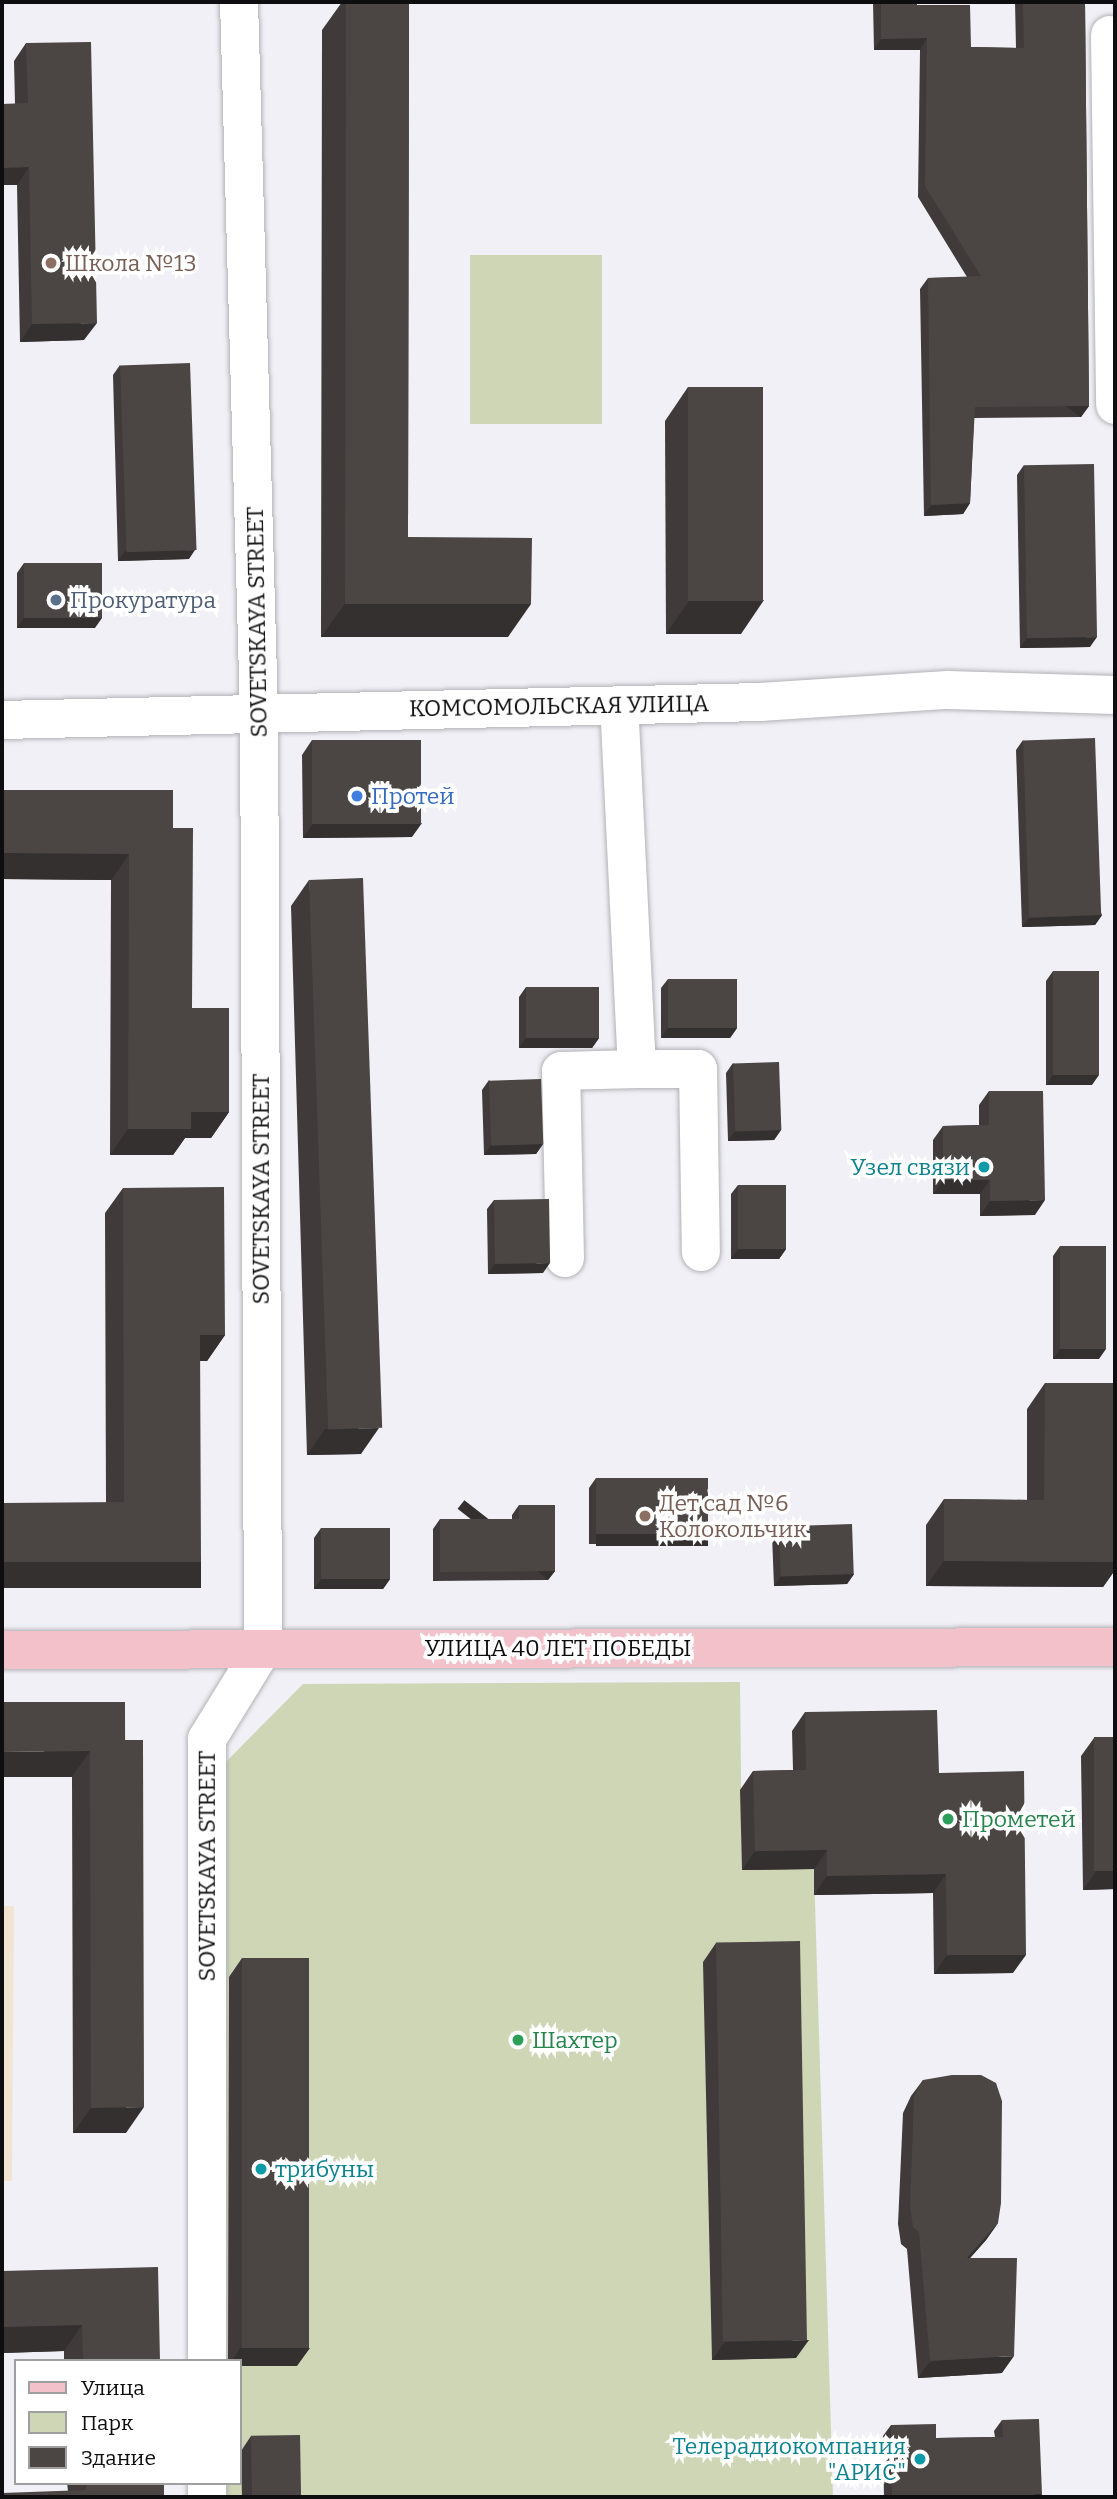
<!DOCTYPE html>
<meta charset="utf-8">
<style>
body{margin:0}
#map{position:relative;width:1117px;height:2499px;overflow:hidden;background:#f0f0f6;font-family:Bitter,serif}
div>[style]{position:absolute}
.industrial>*{inset:0;background:#f1e5d1}
.green>*{inset:0;background:#ced6b6;transform-origin:0 0}
.roads{filter:drop-shadow(0 0 2px #b2b2b7) drop-shadow(0 0 2px #b2b2b7)}
.minor>*{height:38px;margin:-19px;padding:0 19px;transform-origin:19px;border-radius:19px;background:#fff}
.major>*{height:38px;margin:-19px;padding:0 19px;transform-origin:19px;border-radius:19px;background:#f2c1c9}
.wall>*{inset:0;background:#403b3a}
.shaded-wall>*{inset:0;background:#343030;transform-origin:0 0}
.building>*{inset:0;background:#4b4544;transform-origin:0 0}
.dots>*{width:19px;height:19px;translate:-50% -50%;box-sizing:border-box;border:4px solid #fff;border-radius:50%}
span{translate:-50% -50%;white-space:nowrap;text-align:center;line-height:1.15;-webkit-text-stroke:7px #fff;paint-order:stroke}
.education-label{font-size:23px;color:#785e54}
.left{translate:0 -50%;text-align:left}
.service-label{font-size:23px;color:#4e5e75}
.street-label{font-size:23px;color:#0e0e10}
.shop-label{font-size:23px;color:#366cbe}
.culture-label{font-size:23px;color:#0d838f}
.right{translate:-100% -50%;text-align:right}
.leisure-label{font-size:23px;color:#27864d}
.frame{position:absolute;inset:0;border:4px solid #0e0e10;pointer-events:none}
.legend{position:absolute;left:14px;top:2359px;width:228px;height:126px;box-sizing:border-box;background:#fff;border:2px solid #9f9f9f;margin:0;padding:9px 12px;list-style:none;font-size:21px;color:#0e0e10}
.legend li{display:flex;align-items:center;gap:14px;height:35px}
.legend b{width:35px;border:2px solid #9f9f9f}
</style>
<div id="map">
<div class="industrial">
<i style="clip-path:polygon(2px 1906px,14px 1906px,12px 2181px,2px 2181px)"></i>
</div>
<div class="green">
<i style="left:470px;top:255px;width:132px;height:169px"></i>
<i style="clip-path:polygon(740px 1682px,742px 1869px,814px 1869px,833px 2497px,220px 2497px,220px 2483px,240px 2483px,240px 2361px,219px 2361px,214px 1774px,303px 1684px)"></i>
</div>
<div class="roads">
<div class="minor">
<i style="left:1110px;top:35px;width:370px;rotate:89.2deg"></i>
<i style="left:2px;top:720px;width:758px;rotate:-1.36deg"></i>
<i style="left:760px;top:702px;width:188px;rotate:-3.7deg"></i>
<i style="left:948px;top:690px;width:167px;rotate:1.7deg"></i>
<i style="left:637px;top:1069px;width:61px"></i>
<i style="left:698px;top:1069px;width:183px;rotate:89.1deg"></i>
<i style="left:565px;top:1258px;width:187px;rotate:-91.2deg"></i>
<i style="left:561px;top:1071px;width:76px;rotate:-1.5deg"></i>
<i style="left:637px;top:1069px;width:364px;rotate:-92.8deg"></i>
<i style="left:207px;top:2361px;width:622px;rotate:-90deg"></i>
<i style="left:207px;top:1739px;width:107px;rotate:-58.4deg"></i>
<i style="left:263px;top:1648px;width:936px;rotate:-90.24deg"></i>
<i style="left:259px;top:712px;width:710px;rotate:-91.61deg"></i>
<i style="left:207px;top:2483px;width:14px;rotate:90deg"></i>
</div>
<div class="major">
<i style="left:2px;top:1650px;width:1113px;rotate:-0.15deg"></i>
</div>
</div>
<div class="wall">
<i style="clip-path:polygon(342px 2px,409px 2px,408px 537px,508px 637px,321px 637px,322px 30px)"></i>
<i style="clip-path:polygon(873px 2px,917px 2px,917px 5px,971px 47px,1016px 48px,1015px 2px,1085px 2px,1089px 406px,1081px 417px,974px 418px,970px 503px,963px 514px,924px 516px,920px 289px,928px 278px,967px 277px,918px 197px,920px 50px,874px 50px)"></i>
<i style="clip-path:polygon(26px 43px,84px 340px,20px 342px,17px 185px,2px 185px,2px 104px,15px 104px,14px 61px)"></i>
<i style="clip-path:polygon(120px 365px,189px 559px,118px 561px,113px 375px)"></i>
<i style="clip-path:polygon(688px 387px,741px 634px,666px 634px,665px 421px)"></i>
<i style="clip-path:polygon(1024px 465px,1090px 647px,1020px 648px,1017px 475px)"></i>
<i style="clip-path:polygon(24px 563px,95px 628px,17px 628px,17px 573px)"></i>
<i style="clip-path:polygon(312px 740px,412px 837px,303px 838px,302px 755px)"></i>
<i style="clip-path:polygon(1023px 740px,1102px 915px,1095px 925px,1022px 927px,1016px 750px)"></i>
<i style="clip-path:polygon(2px 790px,173px 828px,192px 1008px,229px 1112px,211px 1138px,185px 1138px,173px 1155px,110px 1155px,111px 880px,2px 879px)"></i>
<i style="clip-path:polygon(309px 880px,361px 1454px,307px 1455px,291px 906px)"></i>
<i style="clip-path:polygon(1053px 971px,1092px 1085px,1046px 1085px,1046px 981px)"></i>
<i style="clip-path:polygon(668px 979px,737px 1028px,730px 1038px,661px 1038px,661px 988px)"></i>
<i style="clip-path:polygon(526px 987px,599px 1038px,592px 1048px,519px 1048px,519px 997px)"></i>
<i style="clip-path:polygon(733px 1063px,781px 1130px,774px 1140px,728px 1141px,726px 1073px)"></i>
<i style="clip-path:polygon(489px 1080px,543px 1144px,536px 1154px,484px 1155px,482px 1090px)"></i>
<i style="clip-path:polygon(989px 1091px,1035px 1215px,980px 1216px,980px 1194px,933px 1194px,933px 1140px,943px 1126px,979px 1125px,979px 1105px)"></i>
<i style="clip-path:polygon(738px 1185px,786px 1249px,779px 1259px,731px 1259px,731px 1194px)"></i>
<i style="clip-path:polygon(123px 1188px,225px 1335px,207px 1361px,200px 1361px,183px 1587px,106px 1502px,105px 1213px)"></i>
<i style="clip-path:polygon(494px 1200px,543px 1273px,488px 1274px,487px 1209px)"></i>
<i style="clip-path:polygon(1060px 1246px,1099px 1359px,1053px 1359px,1053px 1256px)"></i>
<i style="clip-path:polygon(1045px 1383px,1115px 1383px,1115px 1570px,1103px 1587px,926px 1586px,926px 1525px,944px 1499px,1027px 1500px,1027px 1409px)"></i>
<i style="clip-path:polygon(596px 1478px,708px 1534px,701px 1544px,589px 1544px,589px 1488px)"></i>
<i style="clip-path:polygon(519px 1505px,555px 1571px,548px 1580px,433px 1581px,433px 1529px,440px 1519px,512px 1519px,512px 1515px)"></i>
<i style="clip-path:polygon(779px 1526px,854px 1574px,847px 1584px,774px 1586px,772px 1535px)"></i>
<i style="clip-path:polygon(321px 1528px,390px 1579px,383px 1589px,314px 1589px,314px 1538px)"></i>
<i style="clip-path:polygon(125px 1702px,126px 2133px,73px 2133px,72px 1777px,2px 1777px)"></i>
<i style="clip-path:polygon(805px 1712px,939px 1773px,1013px 1973px,934px 1974px,933px 1893px,814px 1895px,814px 1869px,742px 1870px,740px 1790px,753px 1771px,793px 1770px,792px 1731px)"></i>
<i style="clip-path:polygon(1115px 1737px,1115px 1889px,1083px 1890px,1081px 1756px,1094px 1738px)"></i>
<i style="clip-path:polygon(716px 1943px,796px 2358px,712px 2360px,703px 1962px)"></i>
<i style="clip-path:polygon(242px 1958px,297px 2366px,240px 2366px,240px 2361px,228px 2361px,229px 1977px)"></i>
<i style="clip-path:polygon(923px 2080px,998px 2223px,986px 2240px,970px 2258px,1002px 2373px,918px 2378px,907px 2249px,901px 2244px,898px 2224px,903px 2113px,911px 2096px)"></i>
<i style="clip-path:polygon(2px 2271px,160px 2361px,64px 2361px,64px 2351px,2px 2353px)"></i>
<i style="clip-path:polygon(1002px 2420px,1042px 2494px,1040px 2497px,884px 2497px,883px 2436px,891px 2425px,936px 2438px,995px 2437px,994px 2431px)"></i>
<i style="clip-path:polygon(251px 2436px,301px 2497px,242px 2497px,241px 2451px)"></i>
<i style="clip-path:polygon(67px 2483px,164px 2483px,164px 2497px,68px 2491px)"></i>
</div>
<div class="shaded-wall">
<i style="clip-path:polygon(927px 38px,920px 50px,874px 50px,881px 39px)"></i>
<i style="clip-path:polygon(29px 167px,17px 185px,2px 185px,2px 168px)"></i>
<i style="clip-path:polygon(97px 323px,84px 340px,20px 342px,32px 324px)"></i>
<i style="left:1089px;top:406px;width:14px;height:114px;rotate:126deg"></i>
<i style="clip-path:polygon(970px 503px,963px 514px,924px 516px,931px 505px)"></i>
<i style="clip-path:polygon(195px 550px,189px 559px,118px 561px,125px 551px)"></i>
<i style="clip-path:polygon(764px 600px,741px 634px,666px 634px,689px 601px)"></i>
<i style="clip-path:polygon(345px 604px,531px 604px,508px 637px,321px 637px)"></i>
<i style="clip-path:polygon(24px 618px,102px 618px,95px 628px,17px 628px)"></i>
<i style="clip-path:polygon(1097px 637px,1090px 647px,1020px 648px,1027px 638px)"></i>
<i style="clip-path:polygon(422px 823px,412px 837px,303px 838px,313px 824px)"></i>
<i style="clip-path:polygon(2px 853px,129px 854px,111px 880px,2px 879px)"></i>
<i style="clip-path:polygon(1102px 915px,1095px 925px,1022px 927px,1029px 918px)"></i>
<i style="clip-path:polygon(668px 1028px,737px 1028px,730px 1038px,661px 1038px)"></i>
<i style="clip-path:polygon(526px 1038px,599px 1038px,592px 1048px,519px 1048px)"></i>
<i style="clip-path:polygon(1053px 1075px,1099px 1075px,1092px 1085px,1046px 1085px)"></i>
<i style="clip-path:polygon(191px 1112px,229px 1112px,211px 1138px,185px 1138px,173px 1155px,110px 1155px,128px 1129px)"></i>
<i style="clip-path:polygon(781px 1130px,774px 1140px,728px 1141px,735px 1131px)"></i>
<i style="clip-path:polygon(543px 1144px,536px 1154px,484px 1155px,491px 1145px)"></i>
<i style="clip-path:polygon(943px 1180px,990px 1180px,980px 1194px,933px 1194px)"></i>
<i style="clip-path:polygon(1045px 1200px,1035px 1215px,980px 1216px,990px 1201px)"></i>
<i style="clip-path:polygon(738px 1249px,786px 1249px,779px 1259px,731px 1259px)"></i>
<i style="clip-path:polygon(550px 1263px,543px 1273px,488px 1274px,495px 1264px)"></i>
<i style="clip-path:polygon(200px 1335px,225px 1335px,207px 1361px,182px 1361px)"></i>
<i style="clip-path:polygon(1060px 1349px,1106px 1349px,1099px 1359px,1053px 1359px)"></i>
<i style="clip-path:polygon(379px 1428px,361px 1454px,307px 1455px,325px 1429px)"></i>
<i style="left:596px;top:1534px;width:112px;height:12px"></i>
<i style="clip-path:polygon(944px 1561px,1115px 1562px,1115px 1570px,1103px 1587px,926px 1586px)"></i>
<i style="left:2px;top:1562px;width:199px;height:26px"></i>
<i style="left:555px;top:1571px;width:11px;height:115px;rotate:128deg"></i>
<i style="clip-path:polygon(854px 1574px,847px 1584px,774px 1586px,781px 1576px)"></i>
<i style="clip-path:polygon(321px 1579px,390px 1579px,383px 1589px,314px 1589px)"></i>
<i style="clip-path:polygon(90px 1751px,72px 1777px,2px 1777px,2px 1752px)"></i>
<i style="clip-path:polygon(827px 1850px,814px 1869px,742px 1870px,755px 1851px)"></i>
<i style="clip-path:polygon(1096px 1871px,1115px 1871px,1115px 1889px,1083px 1890px)"></i>
<i style="clip-path:polygon(946px 1874px,933px 1893px,814px 1895px,827px 1876px)"></i>
<i style="clip-path:polygon(947px 1955px,1026px 1955px,1013px 1973px,934px 1974px)"></i>
<i style="clip-path:polygon(144px 2107px,126px 2133px,73px 2133px,91px 2108px)"></i>
<i style="clip-path:polygon(998px 2223px,986px 2240px,955px 2275px,967px 2258px)"></i>
<i style="clip-path:polygon(82px 2325px,64px 2351px,2px 2353px,2px 2327px)"></i>
<i style="clip-path:polygon(809px 2340px,796px 2358px,712px 2360px,725px 2342px)"></i>
<i style="clip-path:polygon(240px 2348px,310px 2348px,297px 2366px,240px 2366px,240px 2361px,232px 2361px)"></i>
<i style="clip-path:polygon(1014px 2356px,1002px 2373px,918px 2378px,930px 2361px)"></i>
<i style="clip-path:polygon(1034px 2494px,1042px 2494px,1040px 2497px,1032px 2497px)"></i>
</div>
<div class="building">
<i style="clip-path:polygon(346px 2px,409px 2px,408px 537px,532px 538px,531px 604px,345px 604px)"></i>
<i style="clip-path:polygon(881px 2px,917px 2px,917px 5px,970px 5px,971px 47px,1024px 48px,1023px 2px,1085px 2px,1089px 406px,975px 407px,970px 503px,931px 505px,928px 278px,981px 276px,925px 186px,927px 38px,881px 39px)"></i>
<i style="clip-path:polygon(91px 42px,97px 323px,32px 324px,29px 167px,2px 168px,2px 104px,28px 103px,26px 43px)"></i>
<i style="left:190px;top:363px;width:187px;height:70px;rotate:88deg"></i>
<i style="left:688px;top:387px;width:75px;height:214px"></i>
<i style="left:1094px;top:464px;width:173px;height:70px;rotate:89deg"></i>
<i style="left:24px;top:563px;width:78px;height:55px"></i>
<i style="left:1095px;top:738px;width:177px;height:72px;rotate:88deg"></i>
<i style="left:312px;top:740px;width:109px;height:84px"></i>
<i style="clip-path:polygon(2px 790px,173px 790px,173px 828px,193px 828px,192px 1008px,229px 1008px,229px 1112px,191px 1112px,191px 1129px,128px 1129px,129px 854px,2px 853px)"></i>
<i style="left:363px;top:878px;width:550px;height:54px;rotate:88deg"></i>
<i style="left:1053px;top:971px;width:46px;height:104px"></i>
<i style="left:668px;top:979px;width:69px;height:49px"></i>
<i style="left:526px;top:987px;width:73px;height:51px"></i>
<i style="left:779px;top:1062px;width:68px;height:46px;rotate:88deg"></i>
<i style="left:541px;top:1079px;width:65px;height:52px;rotate:88deg"></i>
<i style="clip-path:polygon(989px 1091px,1043px 1091px,1045px 1200px,990px 1201px,990px 1180px,943px 1180px,943px 1126px,989px 1125px)"></i>
<i style="left:738px;top:1185px;width:48px;height:64px"></i>
<i style="clip-path:polygon(224px 1187px,225px 1335px,200px 1335px,201px 1562px,2px 1562px,2px 1503px,124px 1502px,123px 1188px)"></i>
<i style="left:549px;top:1199px;width:64px;height:55px;rotate:89deg"></i>
<i style="left:1060px;top:1246px;width:46px;height:103px"></i>
<i style="clip-path:polygon(1045px 1383px,1115px 1383px,1115px 1562px,944px 1561px,944px 1499px,1044px 1500px)"></i>
<i style="left:596px;top:1478px;width:112px;height:56px"></i>
<i style="clip-path:polygon(519px 1505px,555px 1505px,555px 1571px,440px 1572px,440px 1519px,519px 1519px)"></i>
<i style="left:852px;top:1524px;width:50px;height:73px;rotate:88deg"></i>
<i style="left:321px;top:1528px;width:69px;height:51px"></i>
<i style="clip-path:polygon(2px 1702px,125px 1702px,125px 1740px,143px 1740px,144px 2107px,91px 2108px,90px 1751px,2px 1752px)"></i>
<i style="clip-path:polygon(937px 1710px,939px 1773px,1024px 1771px,1026px 1955px,947px 1955px,946px 1874px,827px 1876px,827px 1850px,755px 1851px,753px 1771px,806px 1770px,805px 1712px)"></i>
<i style="left:1115px;top:1737px;width:134px;height:21px;rotate:90deg"></i>
<i style="left:800px;top:1941px;width:399px;height:84px;rotate:89deg"></i>
<i style="left:242px;top:1958px;width:67px;height:390px"></i>
<i style="clip-path:polygon(952px 2075px,981px 2075px,996px 2083px,1002px 2101px,1001px 2203px,998px 2223px,967px 2258px,1017px 2258px,1014px 2356px,930px 2361px,919px 2232px,913px 2227px,910px 2207px,914px 2096px,923px 2080px)"></i>
<i style="clip-path:polygon(158px 2267px,160px 2361px,83px 2361px,82px 2325px,2px 2327px,2px 2271px)"></i>
<i style="clip-path:polygon(1039px 2419px,1042px 2494px,1034px 2494px,1034px 2497px,892px 2497px,891px 2425px,936px 2424px,936px 2438px,1003px 2437px,1002px 2420px)"></i>
<i style="left:300px;top:2435px;width:62px;height:49px;rotate:89deg"></i>
<i style="clip-path:polygon(86px 2483px,164px 2483px,164px 2497px,2px 2497px,2px 2493px,86px 2490px)"></i>
</div>
<div class="dots">
<i style="left:51px;top:263px;background:#8d6e63"></i>
<i style="left:56px;top:600px;background:#5c6f8a"></i>
<i style="left:357px;top:796px;background:#3f7fe0"></i>
<i style="left:984px;top:1167px;background:#0f9aa8"></i>
<i style="left:645px;top:1516px;background:#8d6e63"></i>
<i style="left:948px;top:1819px;background:#2e9e5b"></i>
<i style="left:518px;top:2040px;background:#2e9e5b"></i>
<i style="left:261px;top:2169px;background:#0f9aa8"></i>
<i style="left:920px;top:2459px;background:#0f9aa8"></i>
</div>
<div class="education-label">
<span class="left" style="left:65px;top:263px">Школа №13</span>
<span class="left" style="left:659px;top:1516px">Дет сад №6<br>Колокольчик</span>
</div>
<div class="service-label">
<span class="left" style="left:70px;top:600px">Прокуратура</span>
</div>
<div class="street-label">
<span style="left:257px;top:622px;rotate:-91deg">SOVETSKAYA STREET</span>
<span style="left:559px;top:706px;rotate:-1deg">КОМСОМОЛЬСКАЯ УЛИЦА</span>
<span style="left:261px;top:1189px;rotate:-90deg">SOVETSKAYA STREET</span>
<span style="left:558px;top:1648px">УЛИЦА 40 ЛЕТ ПОБЕДЫ</span>
<span style="left:207px;top:1866px;rotate:-90deg">SOVETSKAYA STREET</span>
</div>
<div class="shop-label">
<span class="left" style="left:371px;top:796px">Протей</span>
</div>
<div class="culture-label">
<span class="right" style="left:970px;top:1167px">Узел связи</span>
<span class="left" style="left:275px;top:2169px">трибуны</span>
<span class="right" style="left:906px;top:2459px">Телерадиокомпания<br>"АРИС"</span>
</div>
<div class="leisure-label">
<span class="left" style="left:962px;top:1819px">Прометей</span>
<span class="left" style="left:532px;top:2040px">Шахтер</span>
</div>
<div class="frame"></div>
<ul class="legend">
<li><b style="height:9px;background:#f2c1c9"></b>Улица</li>
<li><b style="height:19px;background:#ced6b6"></b>Парк</li>
<li><b style="height:19px;background:#4b4544"></b>Здание</li>
</ul>
</div>
